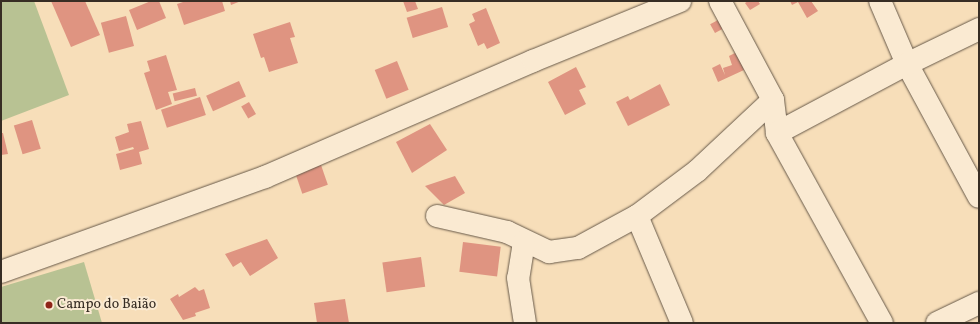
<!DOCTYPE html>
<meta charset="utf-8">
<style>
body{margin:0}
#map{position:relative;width:980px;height:324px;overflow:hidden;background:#f7deb9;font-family:Vollkorn,serif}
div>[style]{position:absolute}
.green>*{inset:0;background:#b8c293}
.building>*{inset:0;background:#df9481;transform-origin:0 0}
.roads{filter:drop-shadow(0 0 1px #675949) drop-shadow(0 0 1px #675949)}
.minor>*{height:22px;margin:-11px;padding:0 11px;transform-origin:11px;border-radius:11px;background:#faead2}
.dots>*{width:11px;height:11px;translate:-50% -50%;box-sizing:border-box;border:2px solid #faead2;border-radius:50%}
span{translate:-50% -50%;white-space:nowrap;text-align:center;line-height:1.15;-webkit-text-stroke:4px #faead2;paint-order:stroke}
.poi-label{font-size:14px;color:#372d24}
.left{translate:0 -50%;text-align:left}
.frame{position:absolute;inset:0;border:2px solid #372d24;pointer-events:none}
</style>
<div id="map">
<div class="green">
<i style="clip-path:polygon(1px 1px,34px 1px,69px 95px,1px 121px)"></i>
<i style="clip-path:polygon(84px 262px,102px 323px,1px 323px,1px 287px)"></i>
</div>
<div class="building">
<i style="clip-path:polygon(51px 1px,85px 1px,100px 35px,71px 47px)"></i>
<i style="clip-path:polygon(151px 1px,159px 1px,166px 18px,137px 30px,129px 10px)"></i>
<i style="clip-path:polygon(186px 1px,222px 1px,225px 11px,184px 25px,177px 4px)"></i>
<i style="clip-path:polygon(230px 1px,241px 1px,231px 5px)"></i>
<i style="clip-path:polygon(403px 1px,415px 1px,418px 9px,407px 12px)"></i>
<i style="clip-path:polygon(748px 1px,758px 1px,760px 4px,750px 10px,745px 3px)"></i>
<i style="clip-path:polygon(790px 1px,811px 1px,818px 11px,807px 18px,798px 2px,792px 5px)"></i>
<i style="left:442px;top:7px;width:21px;height:37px;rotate:73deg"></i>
<i style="clip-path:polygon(486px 8px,500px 43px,487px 49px,484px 43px,478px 46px,469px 24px,475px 21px,472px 14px)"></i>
<i style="left:126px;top:16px;width:31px;height:26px;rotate:75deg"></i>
<i style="left:718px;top:20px;width:10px;height:9px;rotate:61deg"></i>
<i style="clip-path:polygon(290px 22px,295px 37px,290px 38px,298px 63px,269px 72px,264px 57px,261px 58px,253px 34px)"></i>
<i style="clip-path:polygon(737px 52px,744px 70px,718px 82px,712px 68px,720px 64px,725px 75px,723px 68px,732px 65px,729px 56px)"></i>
<i style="clip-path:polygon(166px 55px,177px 90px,168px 92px,172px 104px,156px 110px,144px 73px,150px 71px,147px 61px)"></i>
<i style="left:397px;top:61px;width:31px;height:24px;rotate:68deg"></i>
<i style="clip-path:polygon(576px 67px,586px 87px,579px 90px,586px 104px,565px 115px,548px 82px)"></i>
<i style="left:239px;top:81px;width:17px;height:36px;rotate:66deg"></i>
<i style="clip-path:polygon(660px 84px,670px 105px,628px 126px,616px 102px,628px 96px,630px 100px)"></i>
<i style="left:195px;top:88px;width:8px;height:23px;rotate:76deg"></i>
<i style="left:200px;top:97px;width:19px;height:41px;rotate:72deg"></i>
<i style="left:249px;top:102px;width:14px;height:9px;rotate:60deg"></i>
<i style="left:32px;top:120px;width:30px;height:19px;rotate:73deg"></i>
<i style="clip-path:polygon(141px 121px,149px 149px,139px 152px,142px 164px,120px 170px,116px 154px,134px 149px,133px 147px,119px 151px,115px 137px,129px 132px,127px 124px)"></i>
<i style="clip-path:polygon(430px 124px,447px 150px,412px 173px,396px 142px)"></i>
<i style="clip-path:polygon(1px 133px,3px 133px,8px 154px,1px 155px)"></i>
<i style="left:321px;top:165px;width:21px;height:27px;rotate:71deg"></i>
<i style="clip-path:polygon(455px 176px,465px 193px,444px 205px,425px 186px)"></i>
<i style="clip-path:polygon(267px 239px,278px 258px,250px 276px,241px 262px,233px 267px,225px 254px)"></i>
<i style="left:463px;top:242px;width:38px;height:30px;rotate:7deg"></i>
<i style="left:421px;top:257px;width:30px;height:39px;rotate:82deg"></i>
<i style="clip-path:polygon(195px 287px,199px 291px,204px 289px,210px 308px,195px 313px,196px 316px,183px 320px,170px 299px,178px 294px,179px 297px)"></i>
<i style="clip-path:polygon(345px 299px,349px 323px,317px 323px,314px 303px)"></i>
</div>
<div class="roads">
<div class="minor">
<i style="left:720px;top:1px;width:112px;rotate:61.8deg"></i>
<i style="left:773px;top:100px;width:33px;rotate:83deg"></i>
<i style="left:777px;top:133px;width:217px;rotate:61.1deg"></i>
<i style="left:880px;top:1px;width:69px;rotate:66.8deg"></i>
<i style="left:907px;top:64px;width:151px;rotate:61.6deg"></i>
<i style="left:777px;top:133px;width:147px;rotate:-28deg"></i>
<i style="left:907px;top:64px;width:80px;rotate:-25.9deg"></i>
<i style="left:437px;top:216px;width:72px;rotate:12.9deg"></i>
<i style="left:507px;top:232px;width:47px;rotate:25.5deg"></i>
<i style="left:549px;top:252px;width:29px;rotate:-8deg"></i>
<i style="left:578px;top:248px;width:67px;rotate:-28.5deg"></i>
<i style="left:637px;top:216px;width:75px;rotate:-36.9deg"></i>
<i style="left:697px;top:171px;width:104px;rotate:-43.1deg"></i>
<i style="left:637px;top:216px;width:116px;rotate:67.2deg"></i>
<i style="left:524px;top:242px;width:36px;rotate:99deg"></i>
<i style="left:518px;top:278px;width:46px;rotate:81.2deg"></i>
<i style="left:1px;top:272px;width:281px;rotate:-19.8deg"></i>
<i style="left:265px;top:177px;width:292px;rotate:-23.4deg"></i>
<i style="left:533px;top:61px;width:159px;rotate:-22.2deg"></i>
<i style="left:937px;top:323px;width:47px;rotate:-25.5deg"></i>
</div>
</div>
<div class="dots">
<i style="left:49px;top:305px;background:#8f2418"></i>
</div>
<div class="poi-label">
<span class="left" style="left:57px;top:305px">Campo do Baião</span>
</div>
<div class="frame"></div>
</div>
